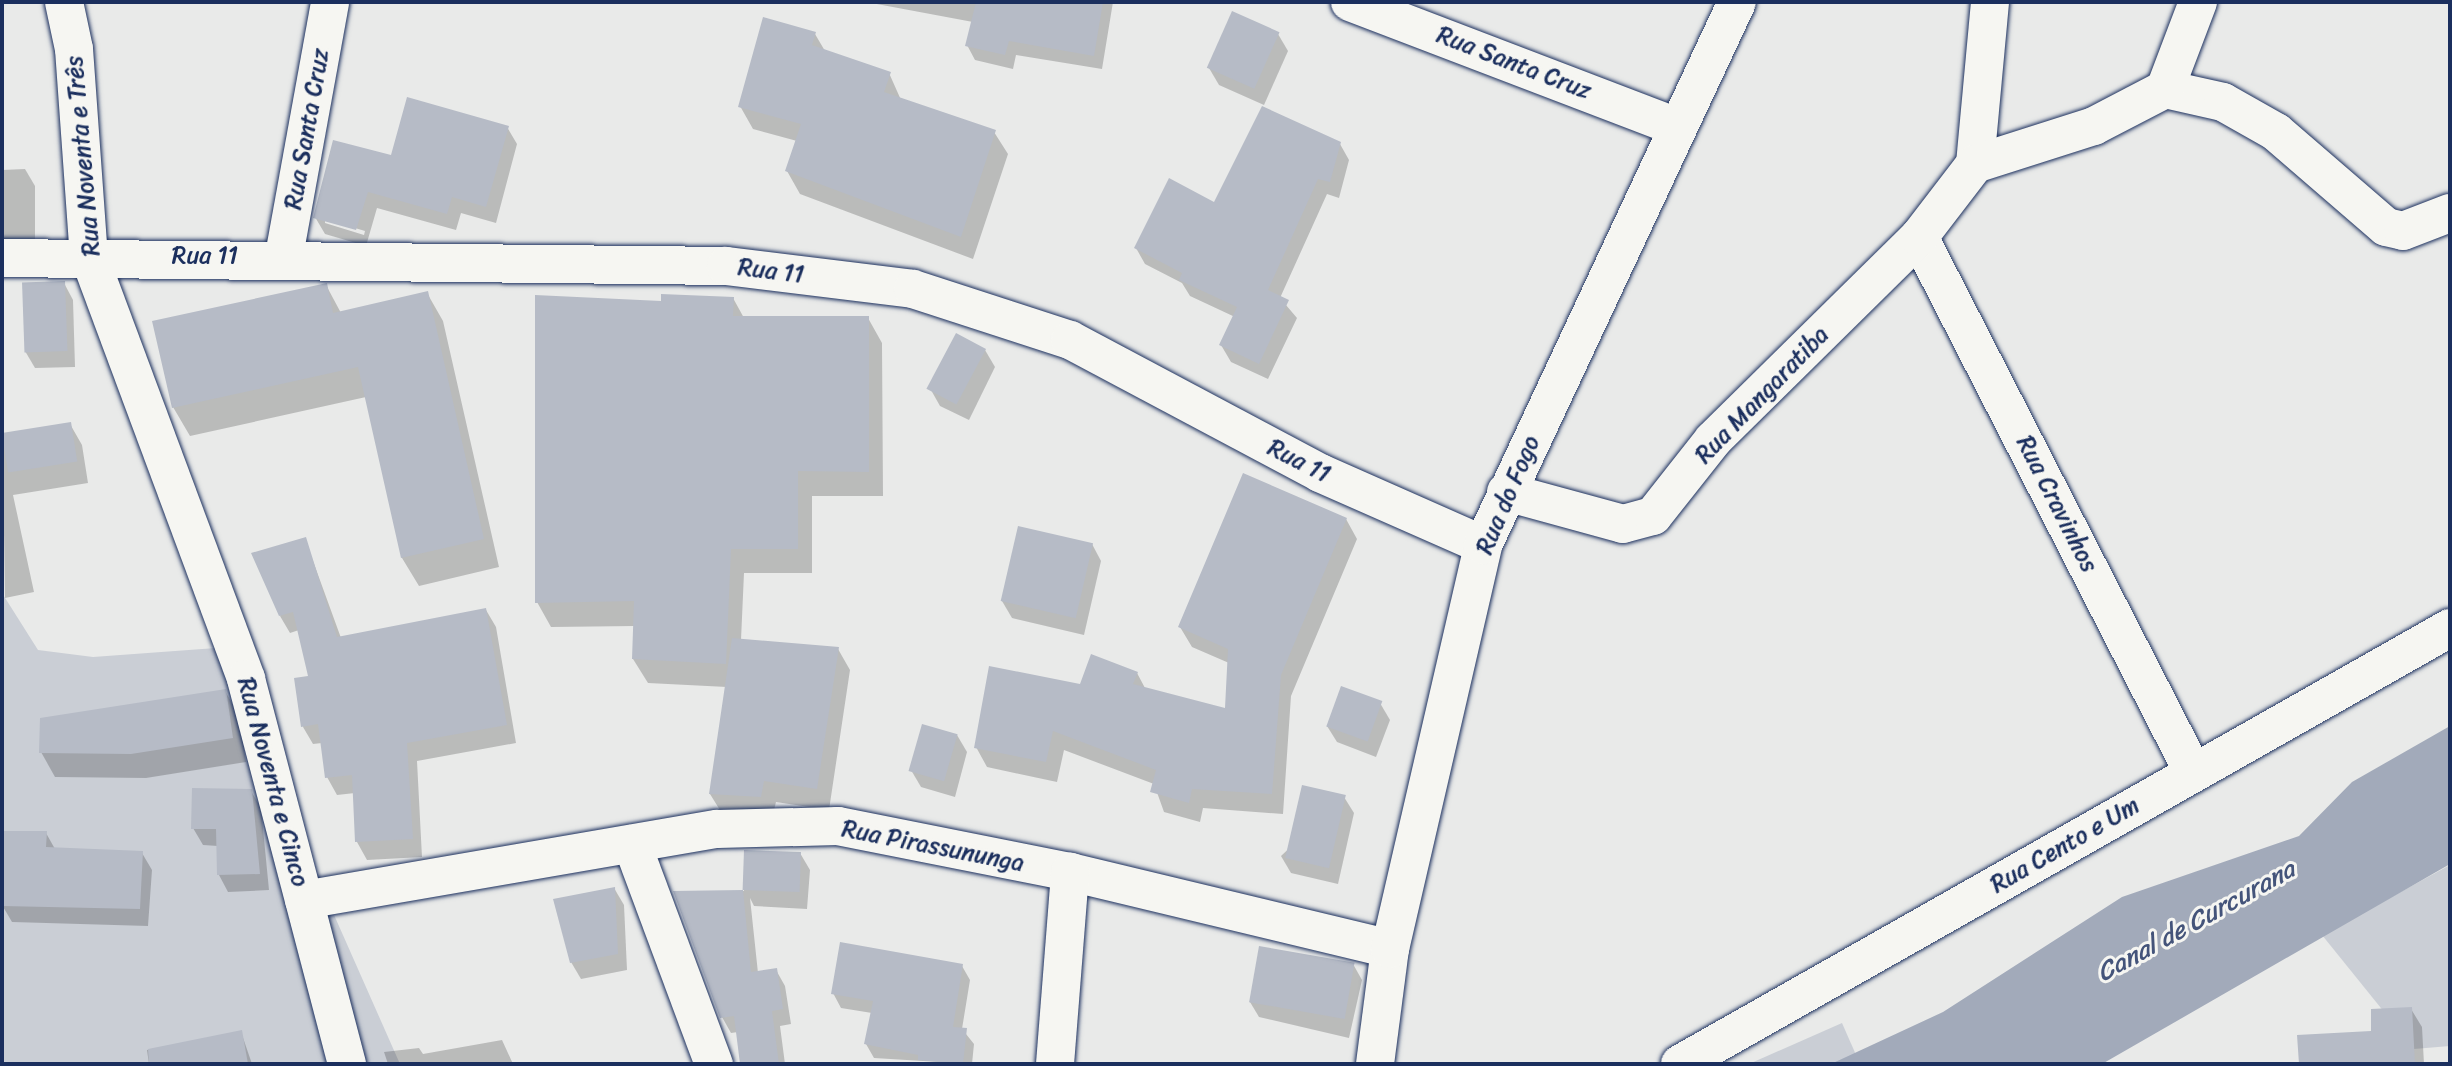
<!DOCTYPE html>
<meta charset="utf-8">
<style>
body{margin:0}
#map{position:relative;width:2452px;height:1066px;overflow:hidden;background:#e9eae9;font-family:Sriracha,sans-serif}
div>[style]{position:absolute}
.green>*{inset:0;background:#caced5}
.water>*{inset:0;background:#a2aaba}
.shadow>*{inset:0;background:#0003}
.building>*{inset:0;background:#b6bbc6;transform-origin:0 0}
.roads{filter:drop-shadow(0 0 2px #1b2f5e) drop-shadow(0 0 2px #1b2f5e)}
.minor>*{height:38px;margin:-19px;padding:0 19px;transform-origin:19px;border-radius:19px;background:#f6f6f2}
span{translate:-50% -50%;white-space:nowrap;text-align:center;line-height:1.15;-webkit-text-stroke:6px #f6f6f2;paint-order:stroke}
.street-label{font-size:24px;color:#1b2f5e}
.water-label{font-size:26px;color:#44547a;font-style:italic}
.frame{position:absolute;inset:0;border:4px solid #1b2f5e;pointer-events:none}
</style>
<div id="map">
<div class="green">
<i style="clip-path:polygon(2px 593px,38px 650px,93px 657px,216px 648px,400px 1064px,2px 1064px)"></i>
<i style="clip-path:polygon(2450px 865px,2450px 1046px,2414px 1049px,2322px 935px)"></i>
<i style="clip-path:polygon(1842px 1023px,1860px 1064px,1749px 1064px)"></i>
</div>
<div class="water">
<i style="clip-path:polygon(2450px 726px,2450px 864px,2102px 1064px,1831px 1064px,1943px 1012px,2122px 897px,2299px 836px,2352px 782px)"></i>
</div>
<div class="shadow">
<i style="clip-path:polygon(866px 2px,1113px 2px,1102px 69px,1016px 55px,1013px 69px,975px 60px,967px 45px,973px 22px)"></i>
<i style="clip-path:polygon(815px 34px,825px 51px,889px 73px,901px 100px,994px 132px,1008px 154px,973px 259px,800px 194px,787px 171px,797px 141px,753px 129px,740px 106px)"></i>
<i style="clip-path:polygon(1278px 34px,1288px 51px,1264px 105px,1219px 85px,1209px 68px)"></i>
<i style="clip-path:polygon(evenodd,507px 127px,517px 144px,496px 223px,461px 213px,456px 230px,377px 208px,366px 246px,325px 234px,315px 217px,392px 158px,507px 127px,325px 219px,365px 231px,364px 235px,325px 223px,325px 219px)"></i>
<i style="clip-path:polygon(1340px 144px,1349px 160px,1339px 198px,1327px 194px,1280px 298px,1297px 318px,1268px 379px,1231px 362px,1221px 345px,1235px 317px,1190px 296px,1182px 283px,1145px 264px,1136px 248px)"></i>
<i style="clip-path:polygon(25px 169px,35px 186px,35px 241px,2px 241px,2px 170px)"></i>
<i style="clip-path:polygon(64px 283px,73px 300px,75px 367px,35px 368px,25px 351px)"></i>
<i style="clip-path:polygon(326px 285px,341px 313px,427px 293px,443px 321px,499px 567px,419px 586px,402px 558px,366px 397px,190px 436px,173px 407px)"></i>
<i style="clip-path:polygon(733px 298px,744px 318px,868px 318px,882px 343px,883px 496px,812px 496px,812px 573px,744px 573px,741px 640px,838px 649px,850px 670px,829px 810px,776px 802px,772px 818px,723px 815px,710px 794px,727px 687px,648px 683px,633px 659px,635px 626px,551px 627px,537px 602px,663px 303px)"></i>
<i style="clip-path:polygon(985px 350px,995px 367px,969px 420px,940px 406px,931px 390px)"></i>
<i style="clip-path:polygon(2px 407px,4px 435px,70px 424px,82px 445px,88px 483px,13px 495px,34px 592px,5px 598px)"></i>
<i style="clip-path:polygon(1346px 519px,1357px 539px,1291px 696px,1283px 814px,1203px 808px,1200px 822px,1164px 812px,1154px 784px,1064px 750px,1057px 782px,987px 767px,976px 747px,1081px 686px,1137px 673px,1145px 688px,1226px 711px,1229px 663px,1192px 647px,1180px 627px)"></i>
<i style="clip-path:polygon(305px 539px,341px 638px,486px 610px,496px 627px,516px 743px,417px 761px,422px 857px,367px 860px,357px 842px,355px 793px,337px 795px,327px 777px,322px 743px,313px 744px,303px 727px,310px 677px,299px 630px,290px 633px,280px 616px)"></i>
<i style="clip-path:polygon(1092px 544px,1101px 561px,1084px 635px,1012px 618px,1002px 601px)"></i>
<i style="clip-path:polygon(225px 691px,239px 715px,246px 762px,146px 778px,55px 777px,41px 752px)"></i>
<i style="clip-path:polygon(1380px 703px,1390px 720px,1376px 757px,1337px 742px,1327px 726px)"></i>
<i style="clip-path:polygon(957px 735px,967px 752px,955px 797px,921px 787px,911px 770px)"></i>
<i style="clip-path:polygon(251px 791px,261px 808px,269px 890px,228px 892px,219px 875px,218px 846px,203px 845px,193px 828px)"></i>
<i style="clip-path:polygon(1344px 797px,1354px 813px,1338px 884px,1291px 873px,1281px 856px)"></i>
<i style="clip-path:polygon(46px 833px,55px 849px,142px 853px,152px 870px,148px 926px,12px 922px,2px 905px)"></i>
<i style="clip-path:polygon(746px 852px,800px 853px,810px 870px,807px 909px,754px 906px,750px 898px,758px 973px,776px 970px,785px 986px,791px 1024px,780px 1026px,785px 1064px,742px 1064px,738px 1032px,731px 1033px,722px 1017px,675px 892px,744px 891px)"></i>
<i style="clip-path:polygon(614px 888px,624px 905px,627px 970px,581px 979px,571px 962px)"></i>
<i style="clip-path:polygon(1353px 964px,1362px 980px,1349px 1038px,1259px 1017px,1250px 1002px)"></i>
<i style="clip-path:polygon(962px 966px,970px 980px,962px 1029px,974px 1044px,972px 1064px,874px 1058px,866px 1044px,872px 1013px,841px 1008px,833px 993px)"></i>
<i style="clip-path:polygon(2411px 1009px,2422px 1027px,2424px 1064px,2301px 1064px,2299px 1036px,2373px 1033px)"></i>
<i style="clip-path:polygon(241px 1032px,252px 1064px,149px 1064px,147px 1050px)"></i>
<i style="clip-path:polygon(502px 1040px,513px 1064px,388px 1064px,384px 1052px,419px 1048px,423px 1054px)"></i>
</div>
<div class="building">
<i style="clip-path:polygon(976px 2px,1103px 2px,1094px 56px,1009px 41px,1005px 55px,965px 46px)"></i>
<i style="left:1232px;top:11px;width:52px;height:62px;rotate:24deg"></i>
<i style="clip-path:polygon(763px 17px,816px 32px,812px 45px,891px 72px,884px 92px,996px 130px,961px 237px,785px 171px,801px 124px,738px 107px)"></i>
<i style="clip-path:polygon(407px 97px,509px 126px,486px 207px,452px 197px,447px 214px,368px 192px,356px 230px,313px 218px,333px 140px,391px 155px)"></i>
<i style="clip-path:polygon(1262px 106px,1341px 142px,1330px 182px,1318px 179px,1268px 290px,1289px 300px,1259px 364px,1219px 345px,1237px 307px,1179px 280px,1182px 273px,1134px 248px,1169px 178px,1214px 202px)"></i>
<i style="left:65px;top:281px;width:70px;height:43px;rotate:88deg"></i>
<i style="clip-path:polygon(327px 283px,333px 313px,428px 291px,484px 539px,401px 558px,358px 367px,172px 408px,152px 321px)"></i>
<i style="clip-path:polygon(661px 294px,734px 297px,733px 316px,869px 316px,869px 472px,798px 471px,798px 549px,731px 549px,726px 664px,632px 659px,634px 601px,535px 603px,535px 295px,661px 301px)"></i>
<i style="left:956px;top:333px;width:34px;height:63px;rotate:28deg"></i>
<i style="left:71px;top:422px;width:40px;height:70px;rotate:81deg"></i>
<i style="clip-path:polygon(1243px 473px,1347px 518px,1281px 675px,1272px 794px,1192px 789px,1189px 803px,1150px 792px,1156px 770px,1053px 731px,1046px 762px,974px 748px,989px 666px,1080px 684px,1091px 654px,1138px 672px,1133px 684px,1225px 708px,1228px 649px,1178px 627px)"></i>
<i style="left:1018px;top:526px;width:77px;height:77px;rotate:13deg"></i>
<i style="clip-path:polygon(306px 537px,337px 637px,486px 608px,507px 725px,407px 743px,413px 839px,355px 842px,352px 775px,325px 778px,318px 724px,301px 727px,294px 678px,308px 676px,293px 612px,279px 616px,251px 553px)"></i>
<i style="clip-path:polygon(732px 638px,839px 647px,817px 789px,764px 781px,761px 797px,709px 794px)"></i>
<i style="left:1341px;top:686px;width:44px;height:43px;rotate:20deg"></i>
<i style="clip-path:polygon(226px 689px,233px 738px,131px 754px,39px 753px,40px 718px)"></i>
<i style="left:922px;top:724px;width:37px;height:49px;rotate:16deg"></i>
<i style="left:1302px;top:785px;width:45px;height:75px;rotate:13deg"></i>
<i style="clip-path:polygon(192px 788px,252px 789px,260px 874px,217px 875px,216px 829px,191px 829px)"></i>
<i style="clip-path:polygon(2px 831px,47px 831px,46px 847px,143px 851px,140px 909px,2px 906px)"></i>
<i style="left:744px;top:850px;width:57px;height:40px;rotate:2deg"></i>
<i style="clip-path:polygon(615px 887px,618px 954px,570px 963px,553px 899px)"></i>
<i style="clip-path:polygon(743px 890px,751px 972px,777px 968px,783px 1009px,772px 1011px,779px 1064px,740px 1064px,734px 1016px,720px 1018px,673px 891px)"></i>
<i style="clip-path:polygon(840px 942px,963px 964px,953px 1027px,967px 1028px,963px 1064px,918px 1060px,918px 1055px,864px 1044px,873px 1001px,831px 994px)"></i>
<i style="left:1259px;top:946px;width:97px;height:57px;rotate:10deg"></i>
<i style="clip-path:polygon(2412px 1007px,2415px 1064px,2299px 1064px,2297px 1035px,2371px 1031px,2371px 1009px)"></i>
<i style="clip-path:polygon(242px 1030px,248px 1064px,149px 1064px,148px 1049px)"></i>
</div>
<div class="roads">
<div class="minor">
<i style="left:64px;top:2px;width:48px;rotate:78deg"></i>
<i style="left:74px;top:49px;width:208px;rotate:85.9deg"></i>
<i style="left:89px;top:256px;width:451px;rotate:69.6deg"></i>
<i style="left:246px;top:679px;width:398px;rotate:75.3deg"></i>
<i style="left:1350px;top:2px;width:350px;rotate:20.9deg"></i>
<i style="left:2165px;top:89px;width:59px;rotate:12.6deg"></i>
<i style="left:2223px;top:102px;width:61px;rotate:29.5deg"></i>
<i style="left:2276px;top:132px;width:145px;rotate:40.8deg"></i>
<i style="left:2386px;top:227px;width:17px;rotate:13deg"></i>
<i style="left:2403px;top:231px;width:50px;rotate:-21deg"></i>
<i style="left:1975px;top:164px;width:163px;rotate:-84.7deg"></i>
<i style="left:1919px;top:237px;width:601px;rotate:62.88deg"></i>
<i style="left:284px;top:256px;width:258px;rotate:-79.7deg"></i>
<i style="left:2px;top:258px;width:724px;rotate:0.63deg"></i>
<i style="left:726px;top:266px;width:188px;rotate:7deg"></i>
<i style="left:913px;top:289px;width:165px;rotate:18deg"></i>
<i style="left:1070px;top:340px;width:283px;rotate:28deg"></i>
<i style="left:1320px;top:473px;width:178px;rotate:23.8deg"></i>
<i style="left:1506px;top:492px;width:121px;rotate:15.3deg"></i>
<i style="left:1623px;top:524px;width:31px;rotate:-15deg"></i>
<i style="left:1653px;top:516px;width:97px;rotate:-51.7deg"></i>
<i style="left:1713px;top:440px;width:289px;rotate:-44.6deg"></i>
<i style="left:1919px;top:237px;width:92px;rotate:-52.5deg"></i>
<i style="left:1975px;top:164px;width:125px;rotate:-17.7deg"></i>
<i style="left:2094px;top:126px;width:80px;rotate:-27.5deg"></i>
<i style="left:2165px;top:89px;width:93px;rotate:-69.2deg"></i>
<i style="left:632px;top:844px;width:235px;rotate:69.6deg"></i>
<i style="left:304px;top:900px;width:419px;rotate:-9.8deg"></i>
<i style="left:717px;top:829px;width:121px;rotate:-1.4deg"></i>
<i style="left:838px;top:826px;width:237px;rotate:11.2deg"></i>
<i style="left:1070px;top:872px;width:329px;rotate:13.5deg"></i>
<i style="left:1055px;top:1064px;width:193px;rotate:-85.5deg"></i>
<i style="left:1375px;top:1064px;width:116px;rotate:-82.6deg"></i>
<i style="left:1390px;top:949px;width:415px;rotate:-77deg"></i>
<i style="left:1483px;top:545px;width:599px;rotate:-64.93deg"></i>
<i style="left:1680px;top:1064px;width:885px;rotate:-29.52deg"></i>
</div>
</div>
<div class="street-label">
<span style="left:1514px;top:63px;rotate:21deg">Rua Santa Cruz</span>
<span style="left:307px;top:129px;rotate:-80deg">Rua Santa Cruz</span>
<span style="left:83px;top:156px;rotate:-95deg">Rua Noventa e Três</span>
<span style="left:205px;top:256px">Rua 11</span>
<span style="left:771px;top:271px;rotate:7deg">Rua 11</span>
<span style="left:1762px;top:395px;rotate:-46deg">Rua Mangaratiba</span>
<span style="left:1299px;top:461px;rotate:27deg">Rua 11</span>
<span style="left:1508px;top:495px;rotate:-67deg">Rua do Fogo</span>
<span style="left:2057px;top:504px;rotate:63deg">Rua Cravinhos</span>
<span style="left:273px;top:782px;rotate:75deg">Rua Noventa e Cinco</span>
<span style="left:2065px;top:845px;rotate:-30deg">Rua Cento e Um</span>
<span style="left:933px;top:846px;rotate:11deg">Rua Pirassununga</span>
</div>
<div class="water-label">
<span style="left:2196px;top:921px;rotate:-29deg">Canal de Curcurana</span>
</div>
<div class="frame"></div>
</div>
